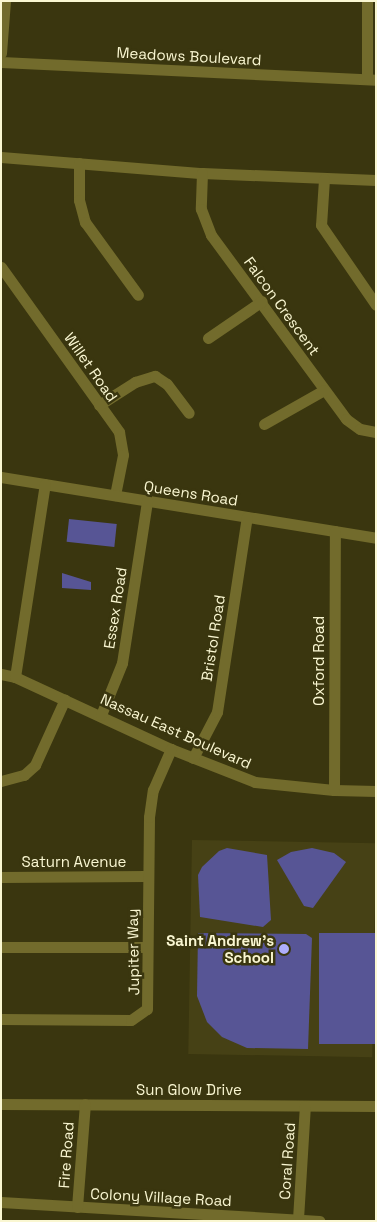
<!DOCTYPE html>
<style>
body{margin:0}
#map{position:relative;width:377px;height:1222px;overflow:hidden;background:#3a360f;font-family:"Space Grotesk",sans-serif}
div>[style]{position:absolute}
.built>*{inset:0;background:#464115;transform-origin:0 0}
.green>*{inset:0;background:#575595;transform-origin:0 0}
.minor>*{height:11px;margin:-5.5px;padding:0 5.5px;transform-origin:5.5px;border-radius:5.5px;background:#726b2c}
.dots>*{width:14px;height:14px;translate:-50% -50%;box-sizing:border-box;border:2px solid #3a360f;border-radius:50%}
span{translate:-50% -50%;white-space:nowrap;text-align:center;line-height:1.15;-webkit-text-stroke:5px #3a360f;paint-order:stroke}
.street-label{font-size:15px;color:#faf7d2}
.poi-label{font-size:15px;color:#faf7d2;font-weight:700}
.right{translate:-100% -50%;text-align:right}
.frame{position:absolute;inset:0;border:2px solid #faf7d2;pointer-events:none}
</style>
<div id="map">
<div class="built">
<i style="left:192px;top:840px;width:184px;height:214px;rotate:1deg"></i>
</div>
<div class="green">
<i style="left:69px;top:519px;width:48px;height:23px;rotate:6deg"></i>
<i style="clip-path:polygon(62px 573px,91px 582px,91px 590px,62px 588px)"></i>
<i style="clip-path:polygon(227px 848px,267px 855px,271px 920px,263px 927px,200px 917px,198px 875px,202px 867px,219px 851px)"></i>
<i style="clip-path:polygon(312px 848px,334px 853px,346px 862px,313px 908px,304px 906px,277px 860px,291px 852px)"></i>
<i style="clip-path:polygon(198px 933px,306px 934px,312px 938px,308px 1049px,247px 1048px,222px 1037px,207px 1022px,197px 996px)"></i>
<i style="left:319px;top:933px;width:57px;height:111px"></i>
</div>
<div class="minor">
<i style="left:1px;top:53px;width:52px;rotate:-85.6deg"></i>
<i style="left:1px;top:62px;width:375px;rotate:2.7deg"></i>
<i style="left:367px;top:79px;width:78px;rotate:-90deg"></i>
<i style="left:1px;top:157px;width:202px;rotate:4.6deg"></i>
<i style="left:202px;top:173px;width:174px;rotate:2.3deg"></i>
<i style="left:79px;top:163px;width:37px;rotate:90deg"></i>
<i style="left:79px;top:200px;width:23px;rotate:75deg"></i>
<i style="left:85px;top:222px;width:90px;rotate:54deg"></i>
<i style="left:202px;top:173px;width:36px;rotate:92deg"></i>
<i style="left:201px;top:209px;width:28px;rotate:69deg"></i>
<i style="left:211px;top:235px;width:228px;rotate:53.7deg"></i>
<i style="left:346px;top:419px;width:17px;rotate:36deg"></i>
<i style="left:360px;top:429px;width:16px;rotate:11deg"></i>
<i style="left:324px;top:179px;width:46px;rotate:93.7deg"></i>
<i style="left:321px;top:225px;width:97px;rotate:55.5deg"></i>
<i style="left:1px;top:267px;width:203px;rotate:54.4deg"></i>
<i style="left:119px;top:432px;width:23px;rotate:80deg"></i>
<i style="left:123px;top:455px;width:41px;rotate:101.3deg"></i>
<i style="left:208px;top:338px;width:65px;rotate:-34.4deg"></i>
<i style="left:99px;top:405px;width:43px;rotate:-32.6deg"></i>
<i style="left:135px;top:382px;width:21px;rotate:-17deg"></i>
<i style="left:155px;top:376px;width:14px;rotate:34deg"></i>
<i style="left:167px;top:384px;width:36px;rotate:53deg"></i>
<i style="left:264px;top:424px;width:69px;rotate:-29.5deg"></i>
<i style="left:1px;top:477px;width:380px;rotate:9.2deg"></i>
<i style="left:1px;top:674px;width:14px;rotate:12deg"></i>
<i style="left:15px;top:677px;width:172px;rotate:24.8deg"></i>
<i style="left:171px;top:749px;width:90px;rotate:21.4deg"></i>
<i style="left:255px;top:782px;width:79px;rotate:5.8deg"></i>
<i style="left:334px;top:790px;width:42px;rotate:1.4deg"></i>
<i style="left:15px;top:677px;width:195px;rotate:-81.2deg"></i>
<i style="left:101px;top:715px;width:56px;rotate:-68deg"></i>
<i style="left:122px;top:663px;width:164px;rotate:-81.2deg"></i>
<i style="left:193px;top:758px;width:52px;rotate:-62.4deg"></i>
<i style="left:217px;top:712px;width:197px;rotate:-81.3deg"></i>
<i style="left:1px;top:781px;width:24px;rotate:-15deg"></i>
<i style="left:24px;top:775px;width:15px;rotate:-42deg"></i>
<i style="left:35px;top:765px;width:72px;rotate:-65.6deg"></i>
<i style="left:334px;top:790px;width:259px;rotate:-89.8deg"></i>
<i style="left:1px;top:877px;width:145px;rotate:-0.4deg"></i>
<i style="left:1px;top:947px;width:146px"></i>
<i style="left:1px;top:1019px;width:130px;rotate:0.4deg"></i>
<i style="left:131px;top:1020px;width:19px;rotate:-35deg"></i>
<i style="left:147px;top:1009px;width:192px;rotate:-89.4deg"></i>
<i style="left:149px;top:817px;width:27px;rotate:-82deg"></i>
<i style="left:153px;top:790px;width:45px;rotate:-66.3deg"></i>
<i style="left:1px;top:1104px;width:375px;rotate:0.3deg"></i>
<i style="left:1px;top:1202px;width:319px;rotate:3.4deg"></i>
<i style="left:77px;top:1207px;width:103px;rotate:-85.6deg"></i>
<i style="left:298px;top:1219px;width:113px;rotate:-86.5deg"></i>
</div>
<div class="dots">
<i style="left:284px;top:949px;background:#aeaefb"></i>
</div>
<div class="street-label">
<span style="left:189px;top:56px;rotate:3deg">Meadows Boulevard</span>
<span style="left:282px;top:306px;rotate:54deg">Falcon Crescent</span>
<span style="left:91px;top:367px;rotate:55deg">Willet Road</span>
<span style="left:191px;top:493px;rotate:9deg">Queens Road</span>
<span style="left:115px;top:608px;rotate:-81deg">Essex Road</span>
<span style="left:213px;top:638px;rotate:-81deg">Bristol Road</span>
<span style="left:319px;top:661px;rotate:-90deg">Oxford Road</span>
<span style="left:176px;top:731px;rotate:24deg">Nassau East Boulevard</span>
<span style="left:74px;top:862px">Saturn Avenue</span>
<span style="left:133px;top:952px;rotate:-91deg">Jupiter Way</span>
<span style="left:189px;top:1090px">Sun Glow Drive</span>
<span style="left:66px;top:1155px;rotate:-86deg">Fire Road</span>
<span style="left:287px;top:1161px;rotate:-86deg">Coral Road</span>
<span style="left:161px;top:1197px;rotate:3deg">Colony Village Road</span>
</div>
<div class="poi-label">
<span class="right" style="left:274px;top:949px">Saint Andrew's<br>School</span>
</div>
<div class="frame"></div>
</div>
